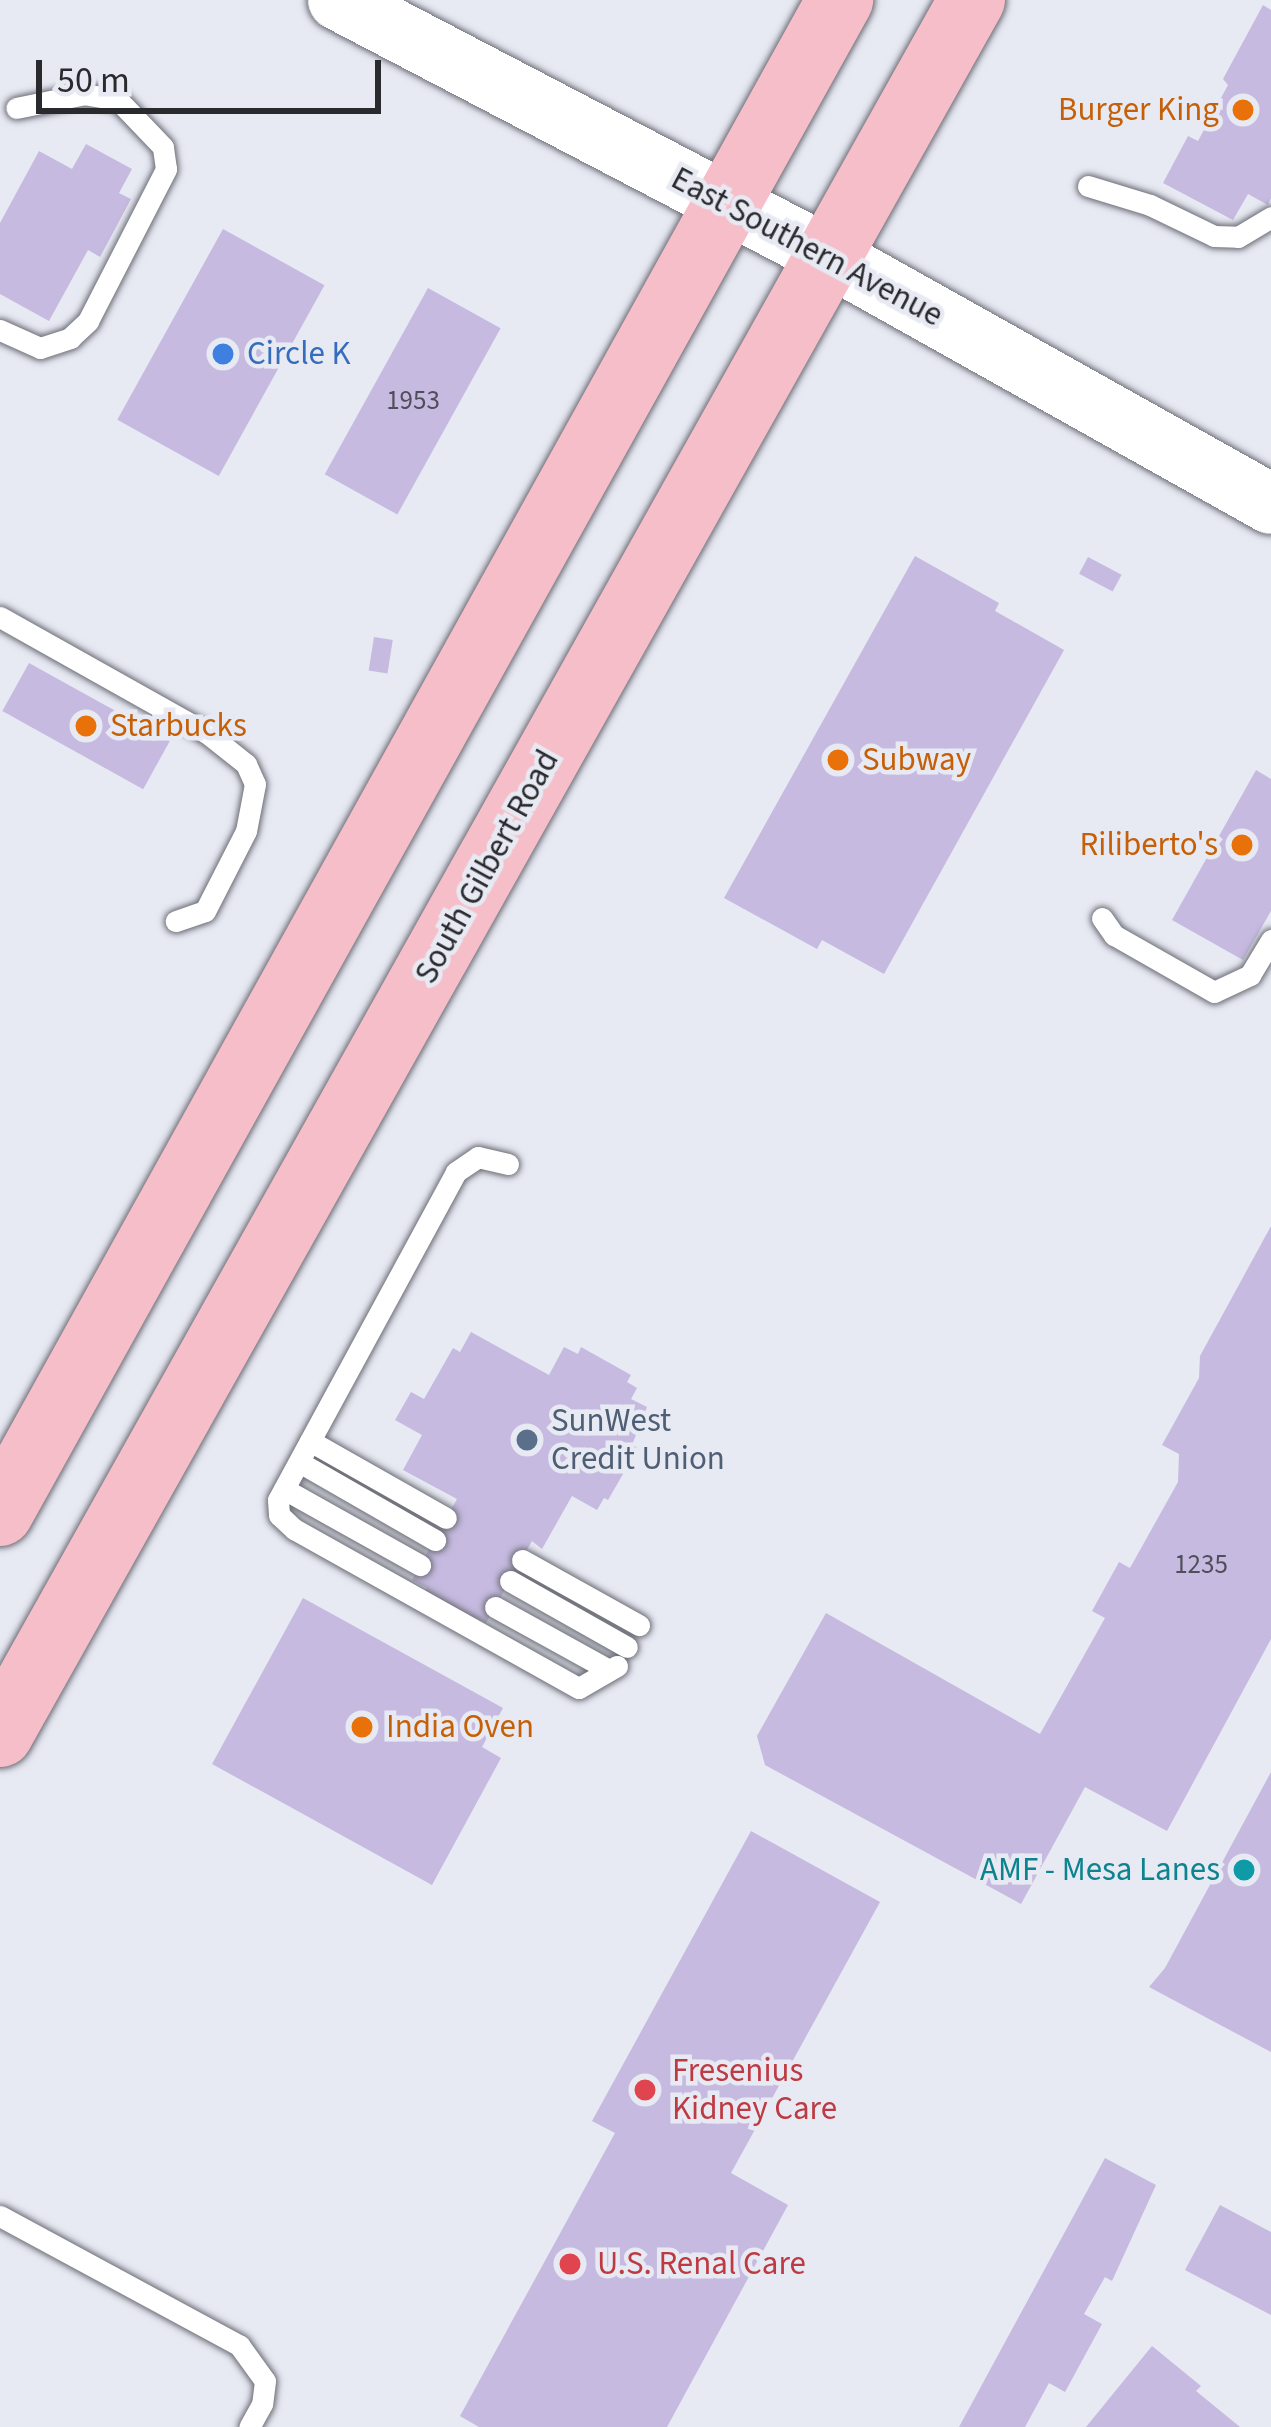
<!DOCTYPE html>
<style>
body{margin:0}
#map{position:relative;width:1271px;height:2427px;overflow:hidden;background:#e7e9f3;font-family:"Source Sans 3",sans-serif}
div>[style]{position:absolute}
.building>*{inset:0;background:#c6bae0;transform-origin:0 0}
.roads{filter:drop-shadow(0 0 3px #6c6e76) drop-shadow(0 0 3px #6c6e76)}
.lane>*{height:21px;margin:-10.5px;padding:0 10.5px;transform-origin:10.5px;border-radius:10.5px;background:#fff}
.secondary>*{height:60px;margin:-30px;padding:0 30px;transform-origin:30px;border-radius:30px;background:#fff}
.primary>*{height:66px;margin:-33px;padding:0 33px;transform-origin:33px;border-radius:33px;background:#f6bec8}
.dots>*{width:33px;height:33px;translate:-50% -50%;box-sizing:border-box;border:6px solid #e7e9f3;border-radius:50%}
span{translate:-50% -50%;white-space:nowrap;text-align:center;line-height:1.15;-webkit-text-stroke:9px #e7e9f3;paint-order:stroke}
.number-label{font-size:27px;color:#504e5a}
.number-label span{-webkit-text-stroke-width:0}
.food-label{font-size:33px;color:#c56008}
.right{translate:-100% -50%;text-align:right}
.left{translate:0 -50%;text-align:left}
.street-label{font-size:33px;color:#292a2d}
.shop-label{font-size:33px;color:#366cbe}
.service-label{font-size:33px;color:#4e5e75}
.culture-label{font-size:33px;color:#0d838f}
.health-label{font-size:33px;color:#be3a42}
.scale{position:absolute;left:36px;top:60px;width:345px;height:54px;box-sizing:border-box;border:6px solid #292a2d;border-top:0;padding-left:15px;font-size:36px;line-height:42px;white-space:nowrap;color:#292a2d;-webkit-text-stroke:9px #e7e9f3;paint-order:stroke}
</style>
<div id="map">
<div class="building">
<i style="clip-path:polygon(1263px 5px,1271px 10px,1271px 198px,1268px 205px,1248px 194px,1233px 220px,1163px 183px,1188px 136px,1198px 141px,1228px 85px,1223px 79px)"></i>
<i style="clip-path:polygon(86px 144px,132px 169px,119px 193px,131px 199px,100px 257px,88px 250px,49px 321px,0 294px,0 223px,39px 151px,72px 169px)"></i>
<i style="left:223px;top:229px;width:116px;height:218px;rotate:29deg"></i>
<i style="left:428px;top:288px;width:83px;height:213px;rotate:29deg"></i>
<i style="clip-path:polygon(915px 556px,999px 603px,995px 611px,1064px 650px,884px 974px,822px 940px,817px 949px,724px 898px)"></i>
<i style="left:1088px;top:557px;width:38px;height:19px;rotate:28deg"></i>
<i style="left:374px;top:637px;width:19px;height:34px;rotate:9deg"></i>
<i style="left:29px;top:663px;width:161px;height:55px;rotate:29deg"></i>
<i style="clip-path:polygon(1256px 770px,1271px 779px,1271px 911px,1243px 960px,1172px 920px)"></i>
<i style="clip-path:polygon(1271px 1226px,1271px 1639px,1167px 1831px,1085px 1787px,1021px 1904px,765px 1765px,757px 1736px,826px 1613px,1040px 1734px,1105px 1618px,1092px 1611px,1119px 1562px,1130px 1568px,1178px 1482px,1179px 1454px,1162px 1445px,1199px 1378px,1200px 1356px)"></i>
<i style="clip-path:polygon(471px 1332px,549px 1375px,564px 1347px,578px 1354px,581px 1347px,631px 1375px,627px 1382px,637px 1388px,631px 1399px,647px 1407px,632px 1445px,638px 1448px,608px 1500px,604px 1498px,597px 1510px,572px 1496px,542px 1549px,532px 1541px,486px 1623px,423px 1594px,427px 1588px,412px 1580px,457px 1499px,403px 1470px,422px 1435px,395px 1420px,411px 1392px,424px 1399px,453px 1348px,460px 1352px)"></i>
<i style="clip-path:polygon(303px 1598px,503px 1708px,482px 1747px,501px 1758px,432px 1885px,212px 1764px)"></i>
<i style="clip-path:polygon(1271px 1772px,1271px 2052px,1149px 1987px,1165px 1968px)"></i>
<i style="clip-path:polygon(751px 1831px,880px 1902px,731px 2173px,788px 2205px,667px 2427px,479px 2427px,460px 2416px,615px 2133px,592px 2121px)"></i>
<i style="clip-path:polygon(1105px 2158px,1156px 2185px,1112px 2281px,1105px 2277px,1084px 2314px,1102px 2324px,1065px 2392px,1049px 2383px,1025px 2427px,959px 2427px)"></i>
<i style="clip-path:polygon(1220px 2205px,1271px 2232px,1271px 2315px,1185px 2270px)"></i>
<i style="clip-path:polygon(1152px 2346px,1201px 2386px,1196px 2391px,1240px 2427px,1086px 2427px)"></i>
</div>
<div class="roads">
<div class="lane">
<i style="left:1088px;top:186px;width:65px;rotate:17deg"></i>
<i style="left:1150px;top:205px;width:71px;rotate:25.8deg"></i>
<i style="left:1214px;top:236px;width:24px;rotate:2deg"></i>
<i style="left:1238px;top:237px;width:39px;rotate:-31deg"></i>
<i style="left:0;top:330px;width:44px;rotate:24.2deg"></i>
<i style="left:40px;top:348px;width:32px;rotate:-18deg"></i>
<i style="left:70px;top:338px;width:25px;rotate:-43deg"></i>
<i style="left:88px;top:321px;width:171px;rotate:-62.8deg"></i>
<i style="left:166px;top:169px;width:22px;rotate:-98deg"></i>
<i style="left:163px;top:147px;width:65px;rotate:-133.8deg"></i>
<i style="left:118px;top:100px;width:34px;rotate:-170deg"></i>
<i style="left:85px;top:94px;width:70px;rotate:168.5deg"></i>
<i style="left:0;top:617px;width:237px;rotate:29.3deg"></i>
<i style="left:207px;top:733px;width:50px;rotate:38.5deg"></i>
<i style="left:246px;top:764px;width:22px;rotate:66deg"></i>
<i style="left:255px;top:784px;width:48px;rotate:100.8deg"></i>
<i style="left:246px;top:831px;width:90px;rotate:117.1deg"></i>
<i style="left:205px;top:911px;width:31px;rotate:161deg"></i>
<i style="left:1102px;top:918px;width:21px;rotate:55deg"></i>
<i style="left:1114px;top:935px;width:115px;rotate:29.7deg"></i>
<i style="left:1214px;top:992px;width:40px;rotate:-25deg"></i>
<i style="left:1250px;top:975px;width:41px;rotate:-59deg"></i>
<i style="left:508px;top:1164px;width:31px;rotate:-167deg"></i>
<i style="left:478px;top:1157px;width:27px;rotate:146deg"></i>
<i style="left:456px;top:1172px;width:373px;rotate:118.5deg"></i>
<i style="left:278px;top:1500px;width:15px;rotate:86deg"></i>
<i style="left:279px;top:1515px;width:21px;rotate:43deg"></i>
<i style="left:294px;top:1529px;width:326px;rotate:29.2deg"></i>
<i style="left:579px;top:1688px;width:44px;rotate:-30.1deg"></i>
<i style="left:310px;top:1441px;width:156px;rotate:29.5deg"></i>
<i style="left:299px;top:1462px;width:157px;rotate:29.8deg"></i>
<i style="left:284px;top:1489px;width:156px;rotate:29.2deg"></i>
<i style="left:522px;top:1560px;width:134px;rotate:29.1deg"></i>
<i style="left:510px;top:1581px;width:134px;rotate:29.4deg"></i>
<i style="left:495px;top:1607px;width:130px;rotate:28.9deg"></i>
<i style="left:0;top:2216px;width:272px;rotate:28.4deg"></i>
<i style="left:239px;top:2345px;width:44px;rotate:54.2deg"></i>
<i style="left:265px;top:2381px;width:23px;rotate:97deg"></i>
<i style="left:262px;top:2404px;width:26px;rotate:119deg"></i>
</div>
<div class="secondary">
<i style="left:338px;top:0;width:555px;rotate:27.58deg"></i>
<i style="left:830px;top:257px;width:505px;rotate:29.25deg"></i>
</div>
<div class="primary">
<i style="left:0;top:1513px;width:1731px;rotate:-60.96deg"></i>
<i style="left:0;top:1734px;width:1988px;rotate:-60.73deg"></i>
</div>
</div>
<div class="dots">
<i style="left:1243px;top:110px;background:#e8710a"></i>
<i style="left:223px;top:354px;background:#3f7fe0"></i>
<i style="left:86px;top:726px;background:#e8710a"></i>
<i style="left:838px;top:760px;background:#e8710a"></i>
<i style="left:1242px;top:845px;background:#e8710a"></i>
<i style="left:527px;top:1440px;background:#5c6f8a"></i>
<i style="left:362px;top:1727px;background:#e8710a"></i>
<i style="left:1244px;top:1870px;background:#0f9aa8"></i>
<i style="left:645px;top:2090px;background:#e0444e"></i>
<i style="left:570px;top:2264px;background:#e0444e"></i>
</div>
<div class="number-label">
<span style="left:413px;top:401px">1953</span>
<span style="left:1201px;top:1565px">1235</span>
</div>
<div class="food-label">
<span class="right" style="left:1219px;top:110px">Burger King</span>
<span class="left" style="left:110px;top:726px">Starbucks</span>
<span class="left" style="left:862px;top:760px">Subway</span>
<span class="right" style="left:1218px;top:845px">Riliberto's</span>
<span class="left" style="left:386px;top:1727px">India Oven</span>
</div>
<div class="street-label">
<span style="left:807px;top:247px;rotate:28deg">East Southern Avenue</span>
<span style="left:487px;top:867px;rotate:-61deg">South Gilbert Road</span>
</div>
<div class="shop-label">
<span class="left" style="left:247px;top:354px">Circle K</span>
</div>
<div class="service-label">
<span class="left" style="left:551px;top:1440px">SunWest<br>Credit Union</span>
</div>
<div class="culture-label">
<span class="right" style="left:1220px;top:1870px">AMF - Mesa Lanes</span>
</div>
<div class="health-label">
<span class="left" style="left:672px;top:2090px">Fresenius<br>Kidney Care</span>
<span class="left" style="left:597px;top:2264px">U.S. Renal Care</span>
</div>
<div class="scale">50 m</div>
</div>
